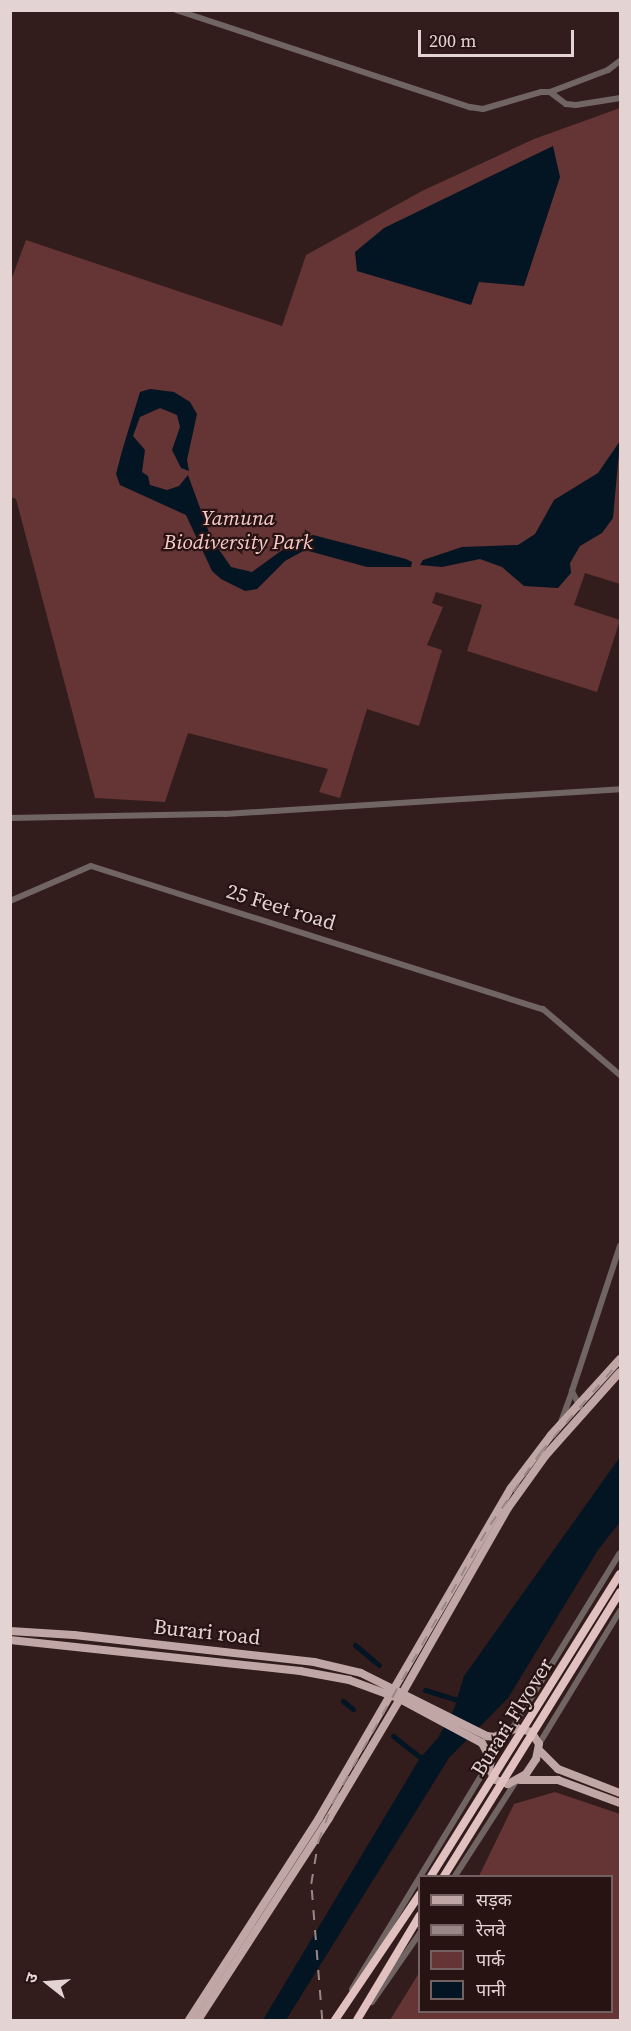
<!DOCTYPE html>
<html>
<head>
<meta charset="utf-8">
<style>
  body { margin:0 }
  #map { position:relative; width:631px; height:2031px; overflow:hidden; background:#321c1c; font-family:"Source Serif 4","Noto Sans Devanagari",serif }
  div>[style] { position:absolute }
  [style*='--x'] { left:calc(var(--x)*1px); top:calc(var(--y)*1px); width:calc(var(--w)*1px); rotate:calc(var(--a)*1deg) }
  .green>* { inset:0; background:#653434 }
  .water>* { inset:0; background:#031423 }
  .canal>* { height:5px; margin:-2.5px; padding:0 2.5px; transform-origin:2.5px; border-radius:2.5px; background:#031423 }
  .minor>* { height:6px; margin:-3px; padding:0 3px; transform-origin:3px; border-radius:3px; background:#716564 }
  .major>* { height:8px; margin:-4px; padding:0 4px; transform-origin:4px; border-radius:4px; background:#c0a7a6 }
  .highway>* { height:8px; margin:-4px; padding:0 4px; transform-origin:4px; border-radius:4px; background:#e0c1c0 }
  .rail>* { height:1.5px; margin-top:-0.75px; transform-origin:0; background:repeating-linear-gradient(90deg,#998787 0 10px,transparent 0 20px) }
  span { translate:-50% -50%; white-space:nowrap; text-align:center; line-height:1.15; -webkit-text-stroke:4.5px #281313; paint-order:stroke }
  .park-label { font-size:21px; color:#f7cbc9; font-style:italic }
  .street-label { font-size:21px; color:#e3d4d3 }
  .frame { position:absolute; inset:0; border:12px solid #e3d4d3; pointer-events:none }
  .legend { position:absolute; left:418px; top:1875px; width:195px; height:138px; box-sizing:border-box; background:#281313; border:2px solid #736060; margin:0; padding:8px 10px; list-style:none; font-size:18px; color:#e3d4d3 }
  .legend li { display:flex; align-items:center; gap:12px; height:30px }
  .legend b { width:30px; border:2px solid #736060 }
  .north { position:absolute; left:18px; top:1953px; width:60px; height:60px; -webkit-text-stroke:4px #281313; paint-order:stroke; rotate:287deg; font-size:16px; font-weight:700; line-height:24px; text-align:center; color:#e3d4d3 }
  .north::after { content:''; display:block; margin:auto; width:21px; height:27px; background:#e3d4d3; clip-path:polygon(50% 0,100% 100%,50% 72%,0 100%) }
  .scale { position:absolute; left:418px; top:30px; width:156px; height:27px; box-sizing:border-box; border:3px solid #e3d4d3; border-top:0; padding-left:8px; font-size:18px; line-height:21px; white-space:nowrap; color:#e3d4d3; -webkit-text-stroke:4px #281313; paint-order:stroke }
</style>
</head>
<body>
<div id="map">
  <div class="green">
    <i style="clip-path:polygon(620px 108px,620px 584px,585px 573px,574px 605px,620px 620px,597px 692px,467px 651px,482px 605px,436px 592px,432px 603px,443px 607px,427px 645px,442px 650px,419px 726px,367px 709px,340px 798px,319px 792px,328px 769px,188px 733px,165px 802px,95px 798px,16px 499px,11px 497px,10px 283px,26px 240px,282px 326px,306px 255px,422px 191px,534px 139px)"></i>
    <i style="clip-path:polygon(555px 1792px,620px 1814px,620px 2020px,390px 2020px,419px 1973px,420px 2012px,612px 2012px,612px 1876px,479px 1876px,514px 1804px)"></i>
  </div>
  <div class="water">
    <i style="clip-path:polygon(553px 146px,560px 177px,524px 286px,479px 282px,471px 305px,357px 271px,355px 252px,384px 228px)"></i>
    <i style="clip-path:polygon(150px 389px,174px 392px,190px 402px,197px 414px,187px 460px,189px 471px,181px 468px,172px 450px,180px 427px,177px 415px,160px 408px,140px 417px,133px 436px,145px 450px,142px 472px,148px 476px,150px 485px,167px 490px,179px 486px,188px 475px,211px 538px,231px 567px,252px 572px,292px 543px,313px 535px,406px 559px,412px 562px,411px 567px,367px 567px,305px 550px,285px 561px,257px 589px,245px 591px,221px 579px,212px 571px,186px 515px,120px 485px,116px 474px,122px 451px,140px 392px)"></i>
    <i style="clip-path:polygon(620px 441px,613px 518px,602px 533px,580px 546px,570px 563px,571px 573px,558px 588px,524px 586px,502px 567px,480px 559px,442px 567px,420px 565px,423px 560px,462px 547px,518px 545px,535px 534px,554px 500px,598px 473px)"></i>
    <i style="clip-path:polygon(620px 1457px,620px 1522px,598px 1550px,508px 1698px,449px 1758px,286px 2020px,263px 2020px,420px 1758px,438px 1738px,454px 1709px,464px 1676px)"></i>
  </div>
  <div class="canal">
    <i style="--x:355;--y:1645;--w:31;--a:40"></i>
    <i style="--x:425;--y:1690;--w:38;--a:17"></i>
    <i style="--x:343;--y:1701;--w:13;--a:39"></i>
    <i style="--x:393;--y:1736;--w:41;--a:38"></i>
  </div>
  <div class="minor">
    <i style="--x:176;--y:10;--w:310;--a:18.3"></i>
    <i style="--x:470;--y:107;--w:13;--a:9"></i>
    <i style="--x:483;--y:109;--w:60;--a:-16.3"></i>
    <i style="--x:541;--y:92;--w:9;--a:0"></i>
    <i style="--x:550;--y:92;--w:20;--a:37"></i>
    <i style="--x:566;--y:104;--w:10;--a:6"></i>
    <i style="--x:576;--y:105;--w:45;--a:-9"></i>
    <i style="--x:550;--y:92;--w:62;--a:-20.8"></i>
    <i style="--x:608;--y:70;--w:15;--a:-37"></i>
    <i style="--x:10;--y:818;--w:215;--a:-1.1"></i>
    <i style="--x:225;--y:814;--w:396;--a:-3.6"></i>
    <i style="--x:10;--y:901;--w:88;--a:-23.4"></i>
    <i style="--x:91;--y:866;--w:474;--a:17.6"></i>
    <i style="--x:543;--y:1009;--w:101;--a:40.6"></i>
    <i style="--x:580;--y:1407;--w:18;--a:-117"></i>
    <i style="--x:572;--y:1391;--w:153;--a:-71.7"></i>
    <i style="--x:561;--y:1422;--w:32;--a:-70"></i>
    <i style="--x:512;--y:1729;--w:206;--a:-58.5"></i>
    <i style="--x:539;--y:1744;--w:156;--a:-58.7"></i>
    <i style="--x:455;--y:1876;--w:111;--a:-57.2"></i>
    <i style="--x:352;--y:1989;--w:264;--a:-58.8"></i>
    <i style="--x:372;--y:2002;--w:84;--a:-55.2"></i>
  </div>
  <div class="major">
    <i style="--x:10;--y:1631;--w:64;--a:3.6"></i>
    <i style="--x:74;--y:1635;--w:242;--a:6.4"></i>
    <i style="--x:314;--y:1662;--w:48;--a:13.2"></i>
    <i style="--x:361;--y:1673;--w:141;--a:26.6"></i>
    <i style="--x:487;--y:1736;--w:7;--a:8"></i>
    <i style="--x:494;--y:1737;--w:25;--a:-21"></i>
    <i style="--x:517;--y:1728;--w:15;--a:16"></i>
    <i style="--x:531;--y:1732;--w:14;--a:56"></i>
    <i style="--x:539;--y:1744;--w:15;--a:101"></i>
    <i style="--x:536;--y:1759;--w:18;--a:124"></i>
    <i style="--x:526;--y:1774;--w:21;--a:151"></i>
    <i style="--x:508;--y:1784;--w:13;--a:-162"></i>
    <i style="--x:496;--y:1780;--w:13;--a:-122"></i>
    <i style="--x:489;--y:1769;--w:18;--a:-77"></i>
    <i style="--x:493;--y:1751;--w:22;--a:-56"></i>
    <i style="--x:10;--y:1640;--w:292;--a:6.1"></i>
    <i style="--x:300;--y:1671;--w:50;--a:10.4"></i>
    <i style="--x:349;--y:1680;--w:52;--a:20.2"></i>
    <i style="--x:398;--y:1698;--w:95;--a:28.2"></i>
    <i style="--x:482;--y:1743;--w:17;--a:62"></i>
    <i style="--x:395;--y:1687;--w:230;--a:-59.8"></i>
    <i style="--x:511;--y:1488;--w:66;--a:-53"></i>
    <i style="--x:551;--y:1435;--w:103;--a:-47.8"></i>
    <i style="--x:403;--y:1692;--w:212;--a:-60.3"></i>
    <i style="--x:508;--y:1508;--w:65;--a:-54.4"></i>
    <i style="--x:546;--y:1455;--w:111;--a:-48.3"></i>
    <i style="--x:539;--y:1750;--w:27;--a:45"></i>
    <i style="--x:558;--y:1769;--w:66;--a:21.2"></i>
    <i style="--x:520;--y:1780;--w:38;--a:0"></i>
    <i style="--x:558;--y:1780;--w:66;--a:20.4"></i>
    <i style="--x:189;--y:2020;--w:240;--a:-57.2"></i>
    <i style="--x:319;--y:1818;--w:143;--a:-59.9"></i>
    <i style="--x:198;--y:2020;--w:241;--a:-57"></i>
    <i style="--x:329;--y:1818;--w:139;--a:-59.2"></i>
  </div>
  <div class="highway">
    <i style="--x:431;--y:1876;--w:356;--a:-58"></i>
    <i style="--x:444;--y:1876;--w:334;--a:-58.2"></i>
    <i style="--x:335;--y:2020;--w:152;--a:-56"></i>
    <i style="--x:357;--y:2020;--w:122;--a:-59"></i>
  </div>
  <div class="rail">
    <i style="--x:322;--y:2020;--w:136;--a:-94.6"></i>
    <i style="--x:311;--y:1884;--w:43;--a:-80.5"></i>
    <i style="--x:318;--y:1842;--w:43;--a:-69.4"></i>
    <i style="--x:333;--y:1802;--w:318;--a:-60.5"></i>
    <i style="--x:490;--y:1525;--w:88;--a:-55.2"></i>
    <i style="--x:540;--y:1453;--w:122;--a:-49"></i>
  </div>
  <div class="park-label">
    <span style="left:238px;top:530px">Yamuna<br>Biodiversity Park</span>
  </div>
  <div class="street-label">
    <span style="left:281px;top:907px;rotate:17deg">25 Feet road</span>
    <span style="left:207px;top:1632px;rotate:6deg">Burari road</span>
    <span style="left:512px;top:1717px;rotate:-58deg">Burari Flyover</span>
  </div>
  <div class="frame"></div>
  <ul class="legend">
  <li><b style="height:8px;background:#c0a7a6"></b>सड़क</li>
  <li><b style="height:8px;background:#998787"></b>रेलवे</li>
  <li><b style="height:16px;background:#653434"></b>पार्क</li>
  <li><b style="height:16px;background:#031423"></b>पानी</li>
  </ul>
  <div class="north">उ</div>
  <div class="scale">200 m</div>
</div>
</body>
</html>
